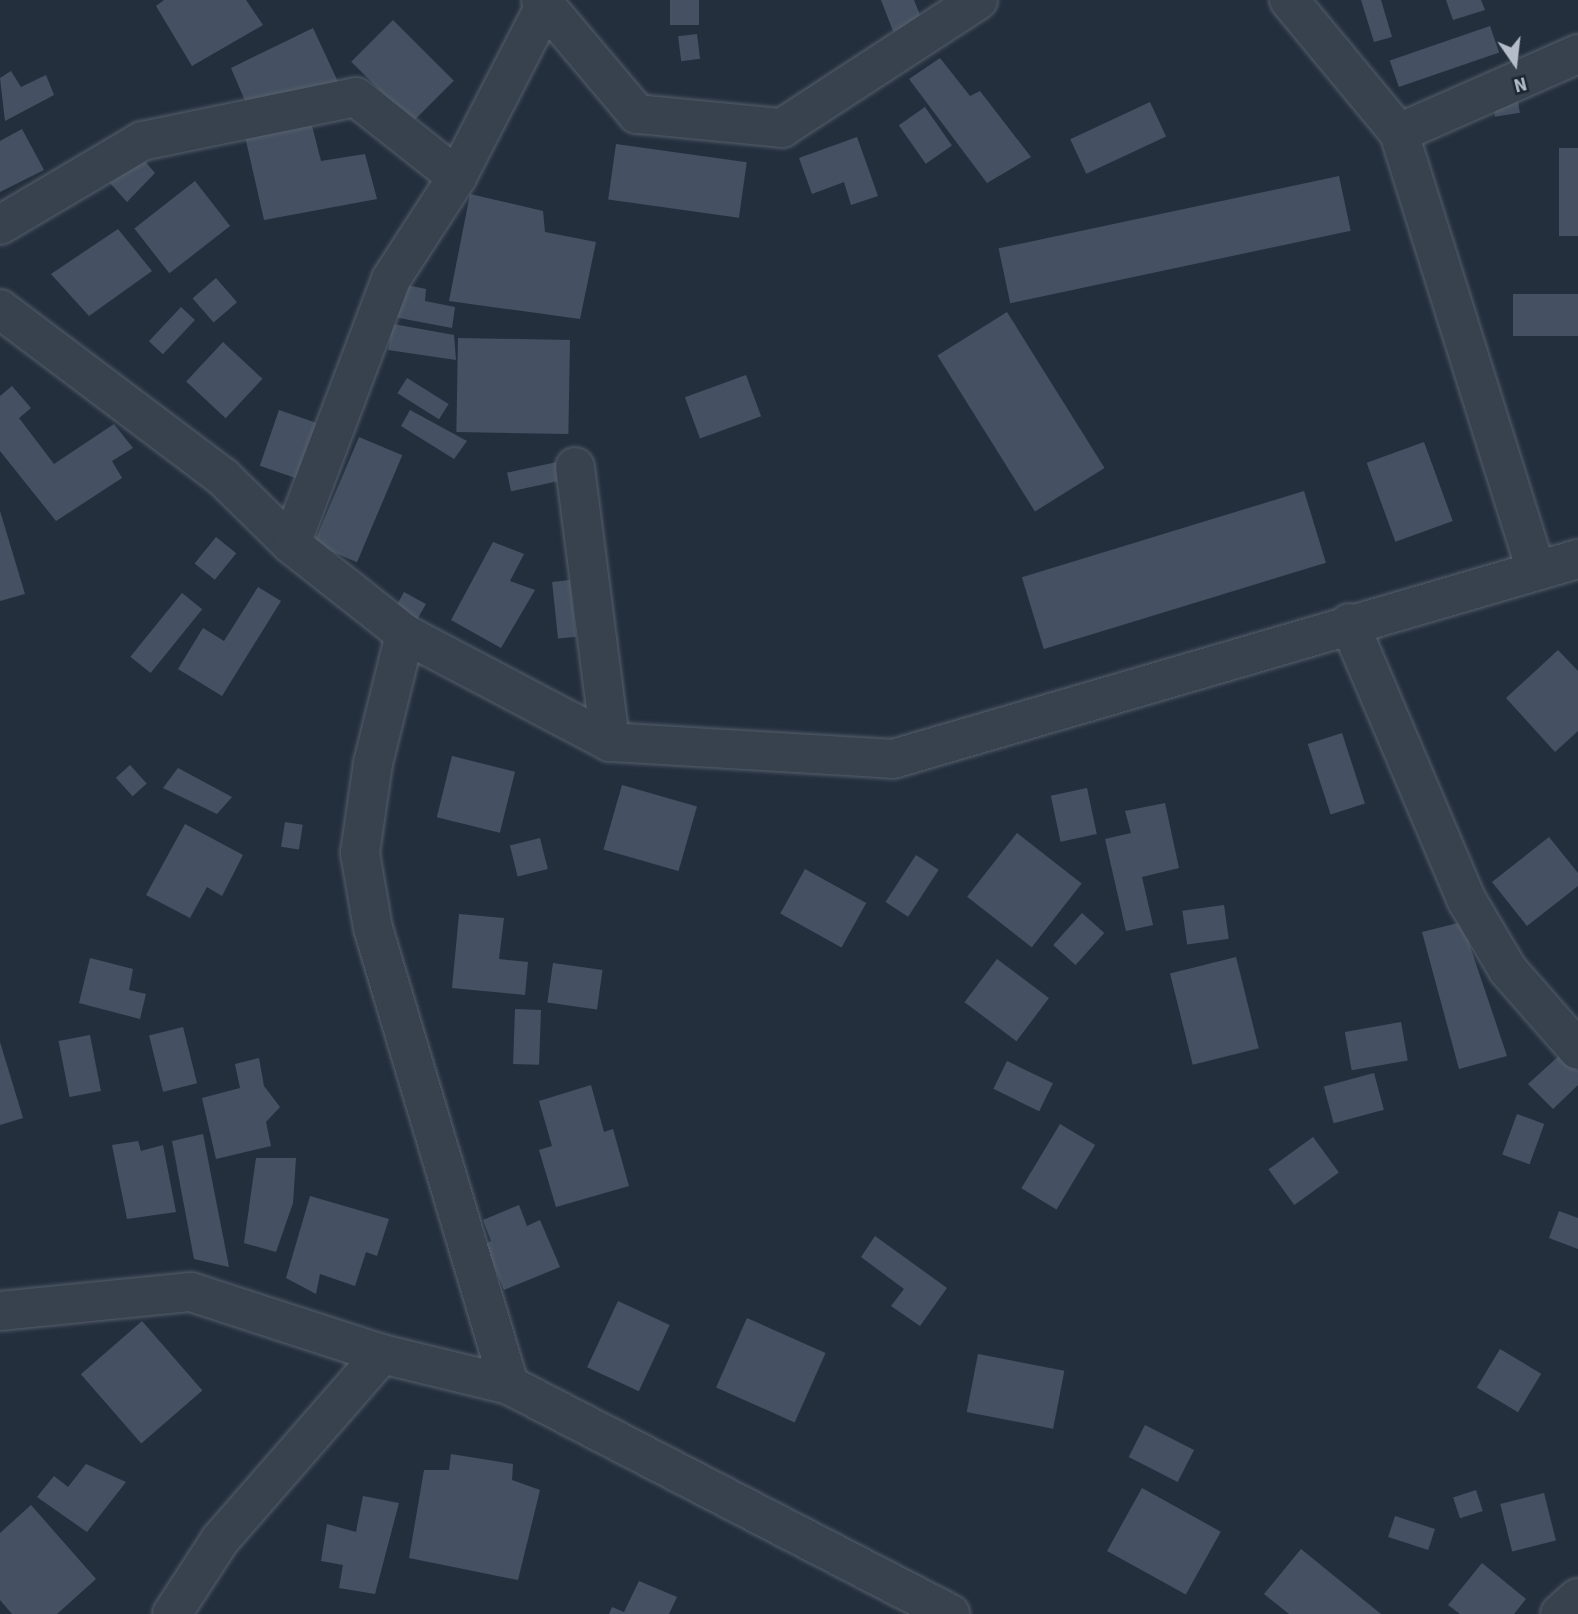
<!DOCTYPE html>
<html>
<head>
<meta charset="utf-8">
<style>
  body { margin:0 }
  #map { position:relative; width:1578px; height:1614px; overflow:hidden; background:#242f3e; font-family:"Source Sans 3",sans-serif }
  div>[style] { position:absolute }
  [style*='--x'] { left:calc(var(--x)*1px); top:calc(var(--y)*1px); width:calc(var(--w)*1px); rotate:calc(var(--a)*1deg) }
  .building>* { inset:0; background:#455162; transform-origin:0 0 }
  .roads { filter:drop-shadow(0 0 2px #565f6c) drop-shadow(0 0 2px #565f6c) }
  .street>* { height:38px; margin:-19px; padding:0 19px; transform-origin:19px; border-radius:19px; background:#38414e }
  span { translate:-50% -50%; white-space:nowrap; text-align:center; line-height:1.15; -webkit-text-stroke:7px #1d2633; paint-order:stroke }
  .north { position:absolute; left:1480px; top:28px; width:70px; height:70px; -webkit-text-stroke:5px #1d2633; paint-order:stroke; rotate:166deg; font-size:19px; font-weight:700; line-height:28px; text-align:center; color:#b4bcc9 }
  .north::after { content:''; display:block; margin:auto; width:24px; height:32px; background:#b4bcc9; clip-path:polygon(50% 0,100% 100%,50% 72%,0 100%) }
</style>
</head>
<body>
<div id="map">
  <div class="building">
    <i style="clip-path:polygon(164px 0,246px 0,263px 25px,192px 66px,156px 6px)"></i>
    <i style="left:670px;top:0;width:29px;height:25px"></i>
    <i style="clip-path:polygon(881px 0,914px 0,924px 25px,893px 31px)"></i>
    <i style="clip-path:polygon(1361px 0,1381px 0,1392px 37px,1374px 42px)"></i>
    <i style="clip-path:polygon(1446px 0,1481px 0,1485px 10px,1453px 20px)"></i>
    <i style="left:393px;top:20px;width:86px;height:59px;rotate:45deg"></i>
    <i style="left:1490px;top:26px;width:28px;height:106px;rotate:71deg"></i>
    <i style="clip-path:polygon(313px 28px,339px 84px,251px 115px,231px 68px)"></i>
    <i style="left:697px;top:34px;width:25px;height:19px;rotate:83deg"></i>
    <i style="clip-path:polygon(940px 58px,970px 96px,980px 91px,1031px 157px,987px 183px,909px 79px)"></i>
    <i style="clip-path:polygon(11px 71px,21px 87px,46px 75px,54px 95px,5px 121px,0 78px)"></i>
    <i style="left:1517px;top:95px;width:18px;height:25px;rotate:81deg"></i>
    <i style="left:1150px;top:102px;width:38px;height:88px;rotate:65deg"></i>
    <i style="left:925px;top:107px;width:47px;height:32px;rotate:55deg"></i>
    <i style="clip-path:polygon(310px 118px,321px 161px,365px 154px,377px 199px,264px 220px,244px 132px)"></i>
    <i style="clip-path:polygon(22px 129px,44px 170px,0 192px,0 141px)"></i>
    <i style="clip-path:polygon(857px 137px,878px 196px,851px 205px,844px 182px,812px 194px,799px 158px)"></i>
    <i style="left:616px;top:144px;width:132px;height:56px;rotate:8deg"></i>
    <i style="left:1559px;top:148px;width:19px;height:88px"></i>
    <i style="clip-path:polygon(143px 159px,155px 173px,127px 202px,110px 183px)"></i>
    <i style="left:1339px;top:176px;width:56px;height:348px;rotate:78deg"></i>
    <i style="left:195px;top:181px;width:57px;height:77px;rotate:52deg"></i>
    <i style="clip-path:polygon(470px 194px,543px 211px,545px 232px,596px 242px,580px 319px,449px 301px)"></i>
    <i style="clip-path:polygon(118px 229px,152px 271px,89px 316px,51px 274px)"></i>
    <i style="left:216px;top:278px;width:32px;height:31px;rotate:49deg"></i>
    <i style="clip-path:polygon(402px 284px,426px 289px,425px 301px,455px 307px,452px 328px,394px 317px)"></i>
    <i style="left:1513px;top:294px;width:65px;height:42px"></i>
    <i style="left:181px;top:307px;width:19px;height:47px;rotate:43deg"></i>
    <i style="left:1007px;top:312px;width:184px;height:82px;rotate:58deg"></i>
    <i style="clip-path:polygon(393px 324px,454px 335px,456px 360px,388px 350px)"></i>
    <i style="left:458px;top:338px;width:112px;height:94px;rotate:1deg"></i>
    <i style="left:223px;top:342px;width:54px;height:54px;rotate:43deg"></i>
    <i style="left:746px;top:375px;width:44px;height:65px;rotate:70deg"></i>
    <i style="left:407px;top:378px;width:49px;height:18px;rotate:32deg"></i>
    <i style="clip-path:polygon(12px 386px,31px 408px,19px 418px,54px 464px,114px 424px,133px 448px,112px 461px,122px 478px,56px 521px,0 451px,0 396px)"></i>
    <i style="left:279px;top:410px;width:50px;height:59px;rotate:19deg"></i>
    <i style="clip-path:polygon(410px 410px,467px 441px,454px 459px,401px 426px)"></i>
    <i style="left:359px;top:437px;width:47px;height:116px;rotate:23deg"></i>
    <i style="left:1424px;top:442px;width:84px;height:61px;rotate:70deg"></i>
    <i style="left:557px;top:462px;width:19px;height:51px;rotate:78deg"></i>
    <i style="left:1304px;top:491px;width:75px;height:295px;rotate:73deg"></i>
    <i style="clip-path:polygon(0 511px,25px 594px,0 601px)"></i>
    <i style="left:216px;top:537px;width:26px;height:34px;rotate:39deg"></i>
    <i style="clip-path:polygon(493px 542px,524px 554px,510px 581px,535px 590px,501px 648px,451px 620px)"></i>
    <i style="left:570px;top:580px;width:57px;height:18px;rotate:84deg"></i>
    <i style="clip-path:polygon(258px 587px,281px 601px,222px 696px,178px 669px,203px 628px,224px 641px)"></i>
    <i style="left:404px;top:592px;width:25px;height:18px;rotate:29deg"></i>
    <i style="left:182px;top:593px;width:26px;height:82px;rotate:39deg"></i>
    <i style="clip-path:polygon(1558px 650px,1578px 671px,1578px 731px,1555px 752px,1506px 698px)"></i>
    <i style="left:1342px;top:733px;width:74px;height:36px;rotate:72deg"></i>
    <i style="left:452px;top:756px;width:65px;height:63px;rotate:14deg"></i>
    <i style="left:130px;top:765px;width:25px;height:19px;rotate:48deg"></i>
    <i style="clip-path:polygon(178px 768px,232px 797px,217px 814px,163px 788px)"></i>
    <i style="left:622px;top:785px;width:78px;height:67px;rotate:16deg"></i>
    <i style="left:1087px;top:788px;width:47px;height:37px;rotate:78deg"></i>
    <i style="clip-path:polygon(1165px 803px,1179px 868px,1142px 877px,1153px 925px,1126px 931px,1105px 839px,1131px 833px,1125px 811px)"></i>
    <i style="left:285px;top:822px;width:18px;height:25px;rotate:9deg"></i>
    <i style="clip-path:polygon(185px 824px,243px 855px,222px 896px,207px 887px,190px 918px,146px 895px)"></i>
    <i style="left:1017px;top:833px;width:82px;height:81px;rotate:38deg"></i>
    <i style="clip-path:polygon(1549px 837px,1578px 873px,1578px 886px,1527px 926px,1492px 882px)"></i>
    <i style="left:540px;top:838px;width:32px;height:31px;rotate:76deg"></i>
    <i style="left:916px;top:855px;width:27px;height:56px;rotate:33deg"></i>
    <i style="left:805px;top:869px;width:70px;height:51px;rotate:29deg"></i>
    <i style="left:1224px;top:905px;width:34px;height:42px;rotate:82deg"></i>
    <i style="left:1082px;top:913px;width:30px;height:43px;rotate:42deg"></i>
    <i style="clip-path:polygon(459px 914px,504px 918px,499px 959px,528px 962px,525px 995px,452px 988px)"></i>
    <i style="clip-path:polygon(1462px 922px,1507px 1056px,1459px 1069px,1422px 932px)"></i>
    <i style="left:1236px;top:957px;width:94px;height:68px;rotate:76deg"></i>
    <i style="clip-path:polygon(90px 958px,133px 969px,129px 990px,146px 994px,140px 1019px,79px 1003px)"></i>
    <i style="left:997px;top:959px;width:65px;height:54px;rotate:37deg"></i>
    <i style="left:553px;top:963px;width:50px;height:40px;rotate:8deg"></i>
    <i style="left:515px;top:1009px;width:26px;height:55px;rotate:2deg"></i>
    <i style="left:1401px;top:1022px;width:39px;height:57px;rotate:80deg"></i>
    <i style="left:183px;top:1027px;width:58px;height:35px;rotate:76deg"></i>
    <i style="left:90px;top:1035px;width:57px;height:32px;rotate:79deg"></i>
    <i style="clip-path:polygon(0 1042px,23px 1118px,0 1125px)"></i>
    <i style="clip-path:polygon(1561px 1054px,1578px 1071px,1578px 1085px,1553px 1109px,1528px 1084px)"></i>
    <i style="clip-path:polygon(259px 1058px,264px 1086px,280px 1107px,266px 1122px,271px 1146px,216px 1159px,202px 1098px,240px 1088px,235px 1064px)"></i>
    <i style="left:1007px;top:1061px;width:51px;height:31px;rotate:26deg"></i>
    <i style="left:1374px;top:1073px;width:38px;height:52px;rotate:75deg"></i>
    <i style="clip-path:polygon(591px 1085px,604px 1132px,613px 1129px,629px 1186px,556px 1207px,539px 1150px,552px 1146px,539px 1101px)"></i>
    <i style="left:1517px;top:1114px;width:29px;height:43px;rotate:20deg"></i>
    <i style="left:1060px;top:1124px;width:41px;height:75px;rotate:31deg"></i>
    <i style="clip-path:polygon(203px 1134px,229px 1267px,194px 1259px,172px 1141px)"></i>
    <i style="left:1313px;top:1137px;width:44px;height:55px;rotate:54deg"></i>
    <i style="clip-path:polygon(138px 1141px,141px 1151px,163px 1145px,176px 1212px,127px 1219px,112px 1145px)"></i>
    <i style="clip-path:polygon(256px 1158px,296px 1158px,293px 1203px,276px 1252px,244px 1243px)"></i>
    <i style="clip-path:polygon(310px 1196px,389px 1219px,377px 1256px,366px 1252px,355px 1286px,320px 1274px,316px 1294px,286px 1278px)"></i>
    <i style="clip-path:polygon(519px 1205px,527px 1226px,540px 1220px,560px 1267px,504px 1290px,485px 1244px,491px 1241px,483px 1220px)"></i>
    <i style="clip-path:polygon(1559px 1211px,1578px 1218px,1578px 1249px,1549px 1238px)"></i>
    <i style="clip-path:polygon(875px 1236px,947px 1288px,920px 1326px,891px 1306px,904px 1289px,861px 1257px)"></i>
    <i style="left:618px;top:1301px;width:57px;height:73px;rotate:25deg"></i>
    <i style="left:747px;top:1318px;width:86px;height:76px;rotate:24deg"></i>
    <i style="left:142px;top:1321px;width:92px;height:81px;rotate:49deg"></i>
    <i style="left:1500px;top:1349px;width:48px;height:45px;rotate:31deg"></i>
    <i style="left:978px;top:1354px;width:88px;height:59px;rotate:11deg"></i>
    <i style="left:1145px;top:1425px;width:55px;height:36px;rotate:27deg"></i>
    <i style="clip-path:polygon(451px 1454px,513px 1464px,512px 1480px,540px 1490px,518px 1580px,409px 1558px,424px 1470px,449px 1470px)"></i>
    <i style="clip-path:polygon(86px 1464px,126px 1482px,87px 1532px,37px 1497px,54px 1476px,68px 1487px)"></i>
    <i style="left:1142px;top:1488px;width:90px;height:72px;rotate:29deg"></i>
    <i style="left:1476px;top:1490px;width:22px;height:24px;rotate:72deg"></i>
    <i style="left:1544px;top:1493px;width:49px;height:45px;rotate:76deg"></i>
    <i style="clip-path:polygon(363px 1496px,399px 1503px,375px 1594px,339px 1588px,343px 1565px,321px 1561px,327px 1524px,356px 1532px)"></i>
    <i style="clip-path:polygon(31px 1505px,96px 1579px,57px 1614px,12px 1614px,0 1600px,0 1533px)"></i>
    <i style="left:1395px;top:1516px;width:42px;height:22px;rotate:18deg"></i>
    <i style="clip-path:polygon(1301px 1549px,1381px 1614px,1289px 1614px,1264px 1594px)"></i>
    <i style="clip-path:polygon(1482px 1563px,1526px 1599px,1514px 1614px,1460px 1614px,1448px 1605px)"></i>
    <i style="clip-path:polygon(639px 1581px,677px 1597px,669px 1614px,609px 1614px,612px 1607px,624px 1612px)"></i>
  </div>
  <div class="roads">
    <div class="street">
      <i style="--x:541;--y:0;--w:149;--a:49.9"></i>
      <i style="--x:637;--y:114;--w:146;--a:5.5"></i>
      <i style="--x:782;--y:128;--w:234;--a:-33.1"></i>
      <i style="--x:1289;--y:0;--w:173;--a:50.4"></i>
      <i style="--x:1399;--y:133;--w:458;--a:72.6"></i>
      <i style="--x:1399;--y:133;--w:196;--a:-23.8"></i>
      <i style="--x:0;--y:225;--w:165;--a:-30.6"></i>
      <i style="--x:142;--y:141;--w:218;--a:-11.6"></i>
      <i style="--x:356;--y:97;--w:129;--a:38.4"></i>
      <i style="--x:0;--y:309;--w:279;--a:37"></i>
      <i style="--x:223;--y:477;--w:95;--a:44.6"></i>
      <i style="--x:291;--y:544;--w:145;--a:38.3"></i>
      <i style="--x:405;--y:634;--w:232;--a:27.8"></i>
      <i style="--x:610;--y:742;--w:284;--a:3.4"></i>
      <i style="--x:893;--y:759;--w:714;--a:-16.28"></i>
      <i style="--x:575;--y:467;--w:277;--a:82.7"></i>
      <i style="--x:291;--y:544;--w:283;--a:-69.3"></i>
      <i style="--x:391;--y:279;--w:121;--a:-57.1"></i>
      <i style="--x:457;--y:177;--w:188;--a:-62.8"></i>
      <i style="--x:1349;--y:623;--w:300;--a:67"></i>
      <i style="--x:1466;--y:899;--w:82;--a:59.4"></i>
      <i style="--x:1508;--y:970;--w:106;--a:48.8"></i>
      <i style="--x:405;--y:634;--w:133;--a:103.9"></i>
      <i style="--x:373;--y:763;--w:91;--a:98.2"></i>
      <i style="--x:360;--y:853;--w:76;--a:80.2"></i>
      <i style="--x:373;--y:928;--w:477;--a:73.4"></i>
      <i style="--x:0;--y:1311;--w:192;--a:-5.7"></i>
      <i style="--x:191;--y:1292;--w:201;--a:18"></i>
      <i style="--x:382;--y:1354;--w:131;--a:13.7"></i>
      <i style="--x:509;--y:1385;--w:497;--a:27.4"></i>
      <i style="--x:172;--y:1614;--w:88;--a:-57"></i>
      <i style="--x:220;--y:1540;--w:247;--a:-48.9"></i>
      <i style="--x:1560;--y:1614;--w:24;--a:-42"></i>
    </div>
  </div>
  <div class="north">N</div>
</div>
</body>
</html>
